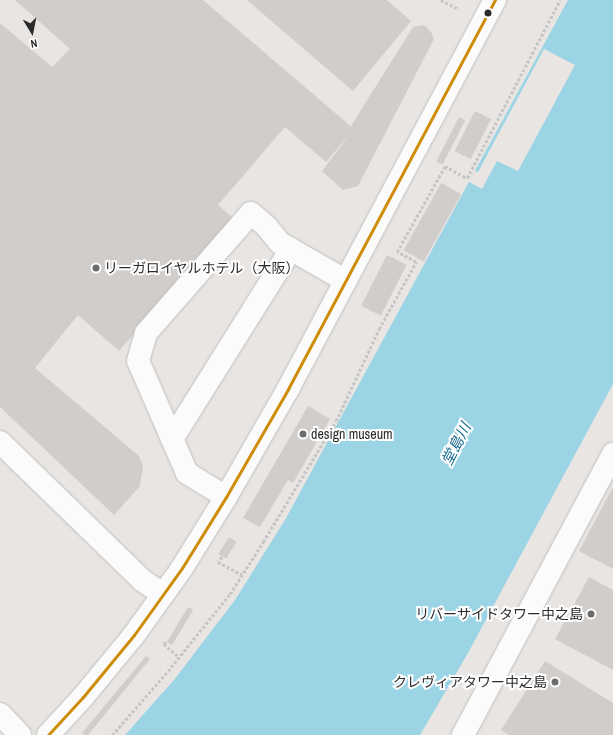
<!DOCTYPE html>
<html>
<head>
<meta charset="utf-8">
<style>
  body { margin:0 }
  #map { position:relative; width:613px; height:735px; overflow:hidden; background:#e8e5e2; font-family:"Archivo Narrow","Noto Sans JP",sans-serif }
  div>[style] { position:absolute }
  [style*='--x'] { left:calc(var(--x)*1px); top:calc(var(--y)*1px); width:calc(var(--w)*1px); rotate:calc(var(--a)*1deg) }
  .water>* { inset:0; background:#9ad4e5 }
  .pier>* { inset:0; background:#e8e5e2 }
  .building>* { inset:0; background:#d0cdcb; transform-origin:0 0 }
  .path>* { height:2.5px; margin-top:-1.25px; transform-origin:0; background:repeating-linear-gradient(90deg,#c6c6c6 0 3px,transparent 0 5px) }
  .roads { filter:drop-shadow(0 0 1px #c1c0c0) drop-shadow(0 0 1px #c1c0c0) }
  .minor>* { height:22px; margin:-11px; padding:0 11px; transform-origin:11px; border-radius:11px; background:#fcfbfb }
  .bus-1>* { height:3px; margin:-1.5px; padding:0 1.5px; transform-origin:1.5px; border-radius:1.5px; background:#ce8d09 }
  .dots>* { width:11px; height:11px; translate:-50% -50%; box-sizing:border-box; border:2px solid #fff; border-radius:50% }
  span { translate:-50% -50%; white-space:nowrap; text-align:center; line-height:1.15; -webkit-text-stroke:4px #fff; paint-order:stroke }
  .poi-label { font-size:14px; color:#2b2b2b }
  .left { translate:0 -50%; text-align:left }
  .right { translate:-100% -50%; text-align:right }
  .water-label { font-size:15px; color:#186d92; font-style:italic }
  .north { position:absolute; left:12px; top:12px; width:40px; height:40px; -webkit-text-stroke:3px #fff; paint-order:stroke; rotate:170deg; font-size:11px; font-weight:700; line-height:16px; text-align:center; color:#2b2b2b }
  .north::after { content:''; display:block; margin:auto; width:14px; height:18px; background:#2b2b2b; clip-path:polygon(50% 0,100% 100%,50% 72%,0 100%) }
</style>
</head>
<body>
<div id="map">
  <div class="water">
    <i style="clip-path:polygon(568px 0,613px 0,613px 384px,468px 653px,420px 735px,125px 735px,174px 680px,235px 600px,285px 520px)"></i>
  </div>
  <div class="pier">
    <i style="clip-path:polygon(544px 49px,575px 65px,518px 171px,497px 161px,482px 189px,469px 182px,475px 171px,478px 172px)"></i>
  </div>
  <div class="building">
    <i style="clip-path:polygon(15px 0,203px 0,354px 129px,351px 126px,413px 27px,424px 25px,431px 32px,434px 39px,358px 186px,343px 190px,322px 171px,350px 134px,326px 162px,285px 127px,218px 205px,235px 220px,119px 351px,78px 315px,35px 368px,139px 456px,143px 466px,140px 486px,114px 515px,0 407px,0 23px,52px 67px,70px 49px)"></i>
    <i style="clip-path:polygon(247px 0,387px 0,411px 21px,353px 91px)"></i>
    <i style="left:475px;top:111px;width:18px;height:45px;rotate:27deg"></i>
    <i style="left:459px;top:117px;width:7px;height:50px;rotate:27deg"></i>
    <i style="left:441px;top:183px;width:23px;height:77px;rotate:29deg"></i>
    <i style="left:387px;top:255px;width:22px;height:57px;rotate:27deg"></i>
    <i style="clip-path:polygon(308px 406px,330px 419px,293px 483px,288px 480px,260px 527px,243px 518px)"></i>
    <i style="clip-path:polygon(613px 487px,613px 569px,579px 551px)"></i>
    <i style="left:229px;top:537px;width:9px;height:20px;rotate:32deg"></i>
    <i style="clip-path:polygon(589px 577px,613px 590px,613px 670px,555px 639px)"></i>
    <i style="left:188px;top:607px;width:6px;height:41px;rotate:31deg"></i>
    <i style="clip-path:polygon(146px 656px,150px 659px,88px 735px,85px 735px,82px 733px)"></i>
    <i style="clip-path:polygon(545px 661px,613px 703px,613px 735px,509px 735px,501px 730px)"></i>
  </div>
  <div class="path">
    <i style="--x:441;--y:0;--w:20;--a:27"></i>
    <i style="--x:222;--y:557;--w:6;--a:129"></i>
    <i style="--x:218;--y:562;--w:27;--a:28"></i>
    <i style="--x:166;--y:642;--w:3;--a:135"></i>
    <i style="--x:164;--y:644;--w:20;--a:41"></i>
    <i style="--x:112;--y:735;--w:85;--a:-48.8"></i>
    <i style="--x:168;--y:671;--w:99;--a:-51.2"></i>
    <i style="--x:230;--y:594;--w:62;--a:-57.6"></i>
    <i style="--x:263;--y:542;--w:141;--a:-58.9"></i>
    <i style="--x:336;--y:421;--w:102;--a:-64.9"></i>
    <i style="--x:379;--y:329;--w:77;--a:-61.1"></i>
    <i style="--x:416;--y:262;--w:21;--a:-152"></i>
    <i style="--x:397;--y:252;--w:98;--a:-60.8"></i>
    <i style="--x:445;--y:166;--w:25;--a:29"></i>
    <i style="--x:467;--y:178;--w:201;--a:-62.4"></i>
  </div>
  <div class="roads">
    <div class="minor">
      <i style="--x:172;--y:439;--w:224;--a:-57.9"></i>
      <i style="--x:0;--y:442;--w:199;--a:44.2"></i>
      <i style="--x:143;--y:581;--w:24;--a:33"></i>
      <i style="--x:226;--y:497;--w:46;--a:-148.4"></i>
      <i style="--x:187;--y:473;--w:122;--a:-113.6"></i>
      <i style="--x:138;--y:361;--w:29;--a:-74"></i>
      <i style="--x:146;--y:333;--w:159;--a:-48.8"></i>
      <i style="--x:251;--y:213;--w:21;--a:41"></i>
      <i style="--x:267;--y:227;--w:21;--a:51"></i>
      <i style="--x:280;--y:243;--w:76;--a:29.9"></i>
      <i style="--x:0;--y:714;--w:29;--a:46"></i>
      <i style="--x:48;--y:735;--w:52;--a:-47.4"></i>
      <i style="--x:83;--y:697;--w:80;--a:-50.6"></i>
      <i style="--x:134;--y:635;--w:82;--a:-54.4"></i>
      <i style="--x:182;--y:568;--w:84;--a:-58.2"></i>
      <i style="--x:226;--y:497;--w:125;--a:-60.1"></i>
      <i style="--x:288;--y:389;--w:441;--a:-62"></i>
      <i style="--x:463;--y:735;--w:319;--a:-61.9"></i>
    </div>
  </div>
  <div class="bus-1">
    <i style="--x:48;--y:735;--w:52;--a:-47.4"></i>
    <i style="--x:83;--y:697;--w:80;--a:-50.6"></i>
    <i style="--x:134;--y:635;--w:82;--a:-54.4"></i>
    <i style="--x:182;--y:568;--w:84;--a:-58.2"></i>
    <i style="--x:226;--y:497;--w:125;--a:-60.1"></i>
    <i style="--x:288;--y:389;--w:441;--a:-62"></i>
  </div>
  <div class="dots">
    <i style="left:488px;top:13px;background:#2b2b2b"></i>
    <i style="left:96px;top:268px;background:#6d6c6b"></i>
    <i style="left:303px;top:434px;background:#6d6c6b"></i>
    <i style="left:591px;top:614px;background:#6d6c6b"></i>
    <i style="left:555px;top:682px;background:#6d6c6b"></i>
  </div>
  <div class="poi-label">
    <span class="left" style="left:104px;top:268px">リーガロイヤルホテル（大阪）</span>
    <span class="left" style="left:311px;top:434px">design museum</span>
    <span class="right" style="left:583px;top:614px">リバーサイドタワー中之島</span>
    <span class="right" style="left:547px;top:682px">クレヴィアタワー中之島</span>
  </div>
  <div class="water-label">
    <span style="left:456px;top:444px;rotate:-63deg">堂島川</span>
  </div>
  <div class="north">N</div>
</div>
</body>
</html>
